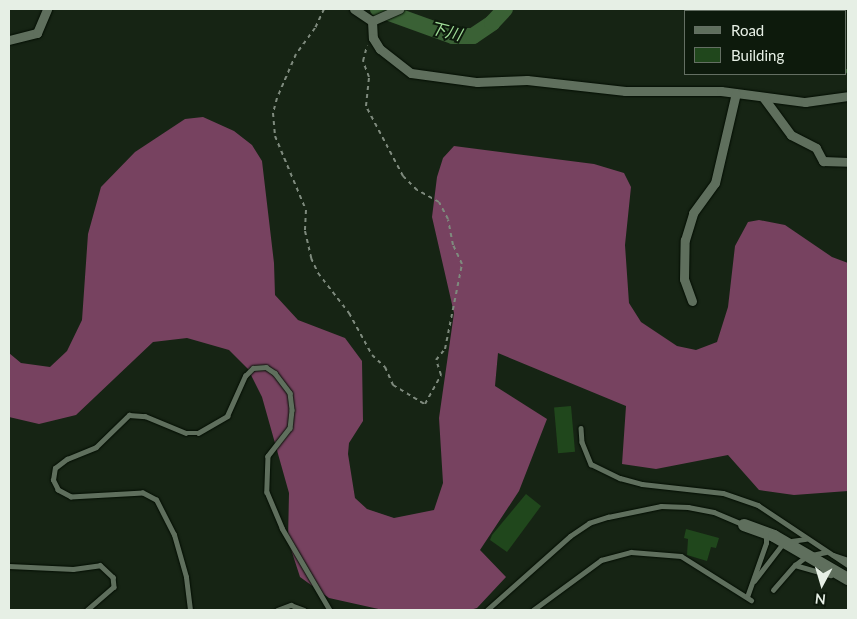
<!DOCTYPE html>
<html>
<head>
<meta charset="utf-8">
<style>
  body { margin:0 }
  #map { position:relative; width:857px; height:619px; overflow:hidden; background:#162414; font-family:Lato,"Noto Sans JP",sans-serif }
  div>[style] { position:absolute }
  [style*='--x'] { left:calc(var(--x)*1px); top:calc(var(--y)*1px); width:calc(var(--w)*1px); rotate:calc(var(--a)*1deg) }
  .forest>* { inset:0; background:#774260 }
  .stream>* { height:2.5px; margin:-1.25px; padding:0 1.25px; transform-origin:1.25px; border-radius:1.25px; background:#3a6135 }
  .river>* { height:16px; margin:-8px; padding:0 8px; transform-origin:8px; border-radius:8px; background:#3a6135 }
  .building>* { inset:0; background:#20471c; transform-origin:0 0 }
  .path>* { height:2px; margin-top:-1px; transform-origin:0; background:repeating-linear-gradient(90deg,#7e8a7d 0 4px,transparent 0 8px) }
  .roads { filter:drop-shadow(0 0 1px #030d02) drop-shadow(0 0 1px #030d02) }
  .lane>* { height:4.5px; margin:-2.25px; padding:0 2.25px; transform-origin:2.25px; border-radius:2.25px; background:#5f6f5d }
  .street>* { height:9px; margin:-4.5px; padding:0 4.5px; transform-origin:4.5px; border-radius:4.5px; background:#5f6f5d }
  .secondary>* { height:12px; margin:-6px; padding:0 6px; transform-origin:6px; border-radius:6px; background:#5f6f5d }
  span { translate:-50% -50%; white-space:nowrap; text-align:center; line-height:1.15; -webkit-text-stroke:4px #0d1a0c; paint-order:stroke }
  .water-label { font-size:16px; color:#a0dd98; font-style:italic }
  .frame { position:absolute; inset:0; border:10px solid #e6efe5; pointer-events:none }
  .legend { position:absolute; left:684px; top:10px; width:162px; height:65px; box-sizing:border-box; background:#0d1a0c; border:1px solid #646f63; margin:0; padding:6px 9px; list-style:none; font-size:15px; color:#e6efe5 }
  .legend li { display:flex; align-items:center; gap:10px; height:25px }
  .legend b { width:25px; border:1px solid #646f63 }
  .north { position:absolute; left:797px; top:559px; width:50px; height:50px; -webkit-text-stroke:4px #0d1a0c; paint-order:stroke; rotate:186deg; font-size:14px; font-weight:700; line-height:20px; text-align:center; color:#e6efe5 }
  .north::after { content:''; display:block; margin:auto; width:18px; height:22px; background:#e6efe5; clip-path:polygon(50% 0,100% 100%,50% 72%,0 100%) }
</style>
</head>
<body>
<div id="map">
  <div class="forest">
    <i style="clip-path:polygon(203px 117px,234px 131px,252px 145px,262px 161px,274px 263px,275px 295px,298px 320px,345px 338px,362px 361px,363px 421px,349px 443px,348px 454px,355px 498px,367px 509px,394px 518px,434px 510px,443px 483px,439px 418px,454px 313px,432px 217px,437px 177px,443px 158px,454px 146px,594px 164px,624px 173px,631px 187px,625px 245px,629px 303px,641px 322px,677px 346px,696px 350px,717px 342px,728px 307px,735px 246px,748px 222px,759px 220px,785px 225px,832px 257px,848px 263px,848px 491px,794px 495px,759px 490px,728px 455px,656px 469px,622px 464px,626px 406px,498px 353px,495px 386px,547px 419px,519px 491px,480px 550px,506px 577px,477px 608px,470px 610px,383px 610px,329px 598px,300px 577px,288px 540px,289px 493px,262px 397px,248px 369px,229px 350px,187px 338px,153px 342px,76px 415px,39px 424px,9px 417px,9px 353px,21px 363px,50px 367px,67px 351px,82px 320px,88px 234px,101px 187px,135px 152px,185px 119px)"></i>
  </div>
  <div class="stream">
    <i style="--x:744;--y:9;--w:4;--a:27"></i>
    <i style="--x:846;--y:70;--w:3;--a:45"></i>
  </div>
  <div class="river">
    <i style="--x:378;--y:9;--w:80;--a:19.8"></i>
    <i style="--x:453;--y:36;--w:20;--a:0"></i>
    <i style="--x:473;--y:36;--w:23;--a:-34"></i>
    <i style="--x:492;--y:23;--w:19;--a:-47"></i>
  </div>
  <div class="building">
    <i style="left:571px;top:406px;width:46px;height:17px;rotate:85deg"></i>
    <i style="clip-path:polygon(526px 494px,541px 506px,507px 552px,490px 540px,492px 535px)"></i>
    <i style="clip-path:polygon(686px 529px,719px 538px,716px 548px,711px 547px,707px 561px,687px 555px,688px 539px,684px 538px)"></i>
  </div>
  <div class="path">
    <i style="--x:324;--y:9;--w:21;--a:115"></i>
    <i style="--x:315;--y:28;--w:32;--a:126"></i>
    <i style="--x:296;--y:54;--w:48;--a:113.4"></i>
    <i style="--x:277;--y:98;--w:16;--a:105"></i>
    <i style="--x:273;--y:113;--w:23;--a:85"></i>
    <i style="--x:275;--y:136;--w:80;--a:67.3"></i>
    <i style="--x:306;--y:210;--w:21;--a:93"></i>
    <i style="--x:305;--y:231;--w:28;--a:77"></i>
    <i style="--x:311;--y:258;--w:17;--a:65"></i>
    <i style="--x:318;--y:273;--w:51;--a:52.2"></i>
    <i style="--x:349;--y:313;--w:48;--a:61.3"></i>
    <i style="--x:372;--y:355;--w:18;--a:43"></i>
    <i style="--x:385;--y:367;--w:20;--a:66"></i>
    <i style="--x:393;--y:385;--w:37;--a:31"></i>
    <i style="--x:425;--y:404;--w:33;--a:-61"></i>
    <i style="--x:441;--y:375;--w:16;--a:-108"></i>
    <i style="--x:436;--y:360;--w:14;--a:-51"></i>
    <i style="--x:445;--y:349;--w:87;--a:-78.7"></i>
    <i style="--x:462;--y:264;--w:21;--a:-115"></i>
    <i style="--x:453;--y:245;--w:26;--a:-101"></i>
    <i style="--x:448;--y:219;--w:19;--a:-118"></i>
    <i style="--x:439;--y:202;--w:25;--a:-151"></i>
    <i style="--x:417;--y:190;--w:20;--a:-135"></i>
    <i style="--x:403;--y:176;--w:79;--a:-117.9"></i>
    <i style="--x:366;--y:106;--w:29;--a:-84"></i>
    <i style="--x:369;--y:77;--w:17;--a:-111"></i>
    <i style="--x:363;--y:61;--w:16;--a:-75"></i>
  </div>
  <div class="roads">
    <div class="lane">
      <i style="--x:581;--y:428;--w:14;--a:86"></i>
      <i style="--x:582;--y:442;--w:24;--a:68"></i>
      <i style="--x:591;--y:464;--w:32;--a:26"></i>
      <i style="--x:620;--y:478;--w:23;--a:15"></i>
      <i style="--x:642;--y:484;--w:81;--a:6.3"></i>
      <i style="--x:723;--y:493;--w:37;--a:19"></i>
      <i style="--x:758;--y:505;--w:108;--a:33.7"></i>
      <i style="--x:833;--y:555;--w:16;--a:18"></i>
      <i style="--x:795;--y:565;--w:15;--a:-37"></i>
      <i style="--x:807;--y:556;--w:19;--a:-12"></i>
      <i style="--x:9;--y:566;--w:64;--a:2.7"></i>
      <i style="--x:73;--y:569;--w:27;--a:-8"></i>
      <i style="--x:100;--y:565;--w:18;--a:43"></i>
      <i style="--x:113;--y:577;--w:10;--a:84"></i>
      <i style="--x:114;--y:587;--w:35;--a:139"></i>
      <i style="--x:754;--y:581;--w:49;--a:-52.4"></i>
      <i style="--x:784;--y:542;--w:22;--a:-8"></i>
      <i style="--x:773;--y:590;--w:33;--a:-49"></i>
      <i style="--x:795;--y:565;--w:37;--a:16"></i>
      <i style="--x:747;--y:597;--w:57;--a:-70.6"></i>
      <i style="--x:766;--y:543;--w:8;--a:-90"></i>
      <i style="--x:190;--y:610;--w:33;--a:-97"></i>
      <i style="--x:186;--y:577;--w:44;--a:-105.9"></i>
      <i style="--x:174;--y:535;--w:39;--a:-117"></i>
      <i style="--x:156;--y:500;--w:15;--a:-152"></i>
      <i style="--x:143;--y:493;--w:72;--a:176.8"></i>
      <i style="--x:71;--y:497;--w:15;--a:-152"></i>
      <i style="--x:58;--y:490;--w:11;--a:-117"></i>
      <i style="--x:53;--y:480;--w:12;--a:-81"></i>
      <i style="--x:55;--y:468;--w:15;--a:-37"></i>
      <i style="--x:67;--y:459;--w:31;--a:-22"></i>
      <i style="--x:96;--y:447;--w:46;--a:-44.1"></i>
      <i style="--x:129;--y:415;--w:16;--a:4"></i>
      <i style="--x:145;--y:416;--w:44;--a:22.5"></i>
      <i style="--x:186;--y:433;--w:12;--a:0"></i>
      <i style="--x:198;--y:433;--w:34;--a:-30"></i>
      <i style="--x:227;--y:416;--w:44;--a:-65.8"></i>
      <i style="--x:245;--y:376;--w:11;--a:-45"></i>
      <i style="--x:253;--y:368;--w:13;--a:-4"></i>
      <i style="--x:266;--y:367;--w:11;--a:34"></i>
      <i style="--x:275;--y:373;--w:25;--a:53"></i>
      <i style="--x:290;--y:393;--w:17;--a:83"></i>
      <i style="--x:292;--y:410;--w:18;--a:96"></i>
      <i style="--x:290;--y:428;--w:36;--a:128"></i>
      <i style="--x:268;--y:456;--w:36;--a:92"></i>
      <i style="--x:267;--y:492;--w:39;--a:67"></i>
      <i style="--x:282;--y:528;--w:95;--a:59.7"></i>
      <i style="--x:277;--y:610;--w:15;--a:-20"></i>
      <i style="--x:291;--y:605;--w:14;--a:21"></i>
      <i style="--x:487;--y:610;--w:111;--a:-41.7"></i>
      <i style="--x:570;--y:536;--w:23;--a:-34"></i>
      <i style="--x:589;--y:523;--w:20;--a:-18"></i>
      <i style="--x:608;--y:517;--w:54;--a:-11.7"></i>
      <i style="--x:661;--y:506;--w:27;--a:2"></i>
      <i style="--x:688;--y:507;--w:26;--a:11"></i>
      <i style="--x:714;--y:512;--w:30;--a:23"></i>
      <i style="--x:533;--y:610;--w:84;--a:-36.3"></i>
      <i style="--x:601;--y:560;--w:31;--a:-15"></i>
      <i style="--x:631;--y:552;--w:50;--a:4.6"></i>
      <i style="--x:681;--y:556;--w:83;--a:32.2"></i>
    </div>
    <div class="street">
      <i style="--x:354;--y:9;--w:22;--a:34"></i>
      <i style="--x:372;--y:21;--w:17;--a:87"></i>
      <i style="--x:373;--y:38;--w:13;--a:58"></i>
      <i style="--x:380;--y:49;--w:39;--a:38"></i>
      <i style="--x:411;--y:73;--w:67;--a:7.8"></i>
      <i style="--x:477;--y:82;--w:50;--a:-2.3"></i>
      <i style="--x:527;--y:80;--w:99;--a:6.4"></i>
      <i style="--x:625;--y:91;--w:96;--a:0"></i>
      <i style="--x:721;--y:91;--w:85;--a:7.5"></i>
      <i style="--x:805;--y:102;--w:43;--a:-7.9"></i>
      <i style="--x:372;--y:21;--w:30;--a:-24"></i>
      <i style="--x:9;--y:40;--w:29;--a:-14"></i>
      <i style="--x:37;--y:33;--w:26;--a:-67"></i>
      <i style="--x:763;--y:97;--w:47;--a:53.6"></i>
      <i style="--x:791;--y:135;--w:28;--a:27"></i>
      <i style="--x:816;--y:148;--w:15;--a:62"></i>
      <i style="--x:823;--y:161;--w:25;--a:2"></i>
      <i style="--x:692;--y:301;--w:23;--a:-110"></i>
      <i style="--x:684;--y:279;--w:39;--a:-89"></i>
      <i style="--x:685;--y:240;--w:28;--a:-73"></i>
      <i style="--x:693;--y:213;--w:37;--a:-54"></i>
      <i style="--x:715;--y:183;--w:92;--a:-76.9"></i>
    </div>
    <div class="secondary">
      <i style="--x:744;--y:525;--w:32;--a:20"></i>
      <i style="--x:774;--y:536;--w:86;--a:30.2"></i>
    </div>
  </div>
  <div class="water-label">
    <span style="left:446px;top:31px;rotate:14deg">下川</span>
  </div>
  <div class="frame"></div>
  <ul class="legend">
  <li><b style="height:6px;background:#5f6f5d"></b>Road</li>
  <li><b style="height:14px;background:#20471c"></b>Building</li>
  </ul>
  <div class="north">N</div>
</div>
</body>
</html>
